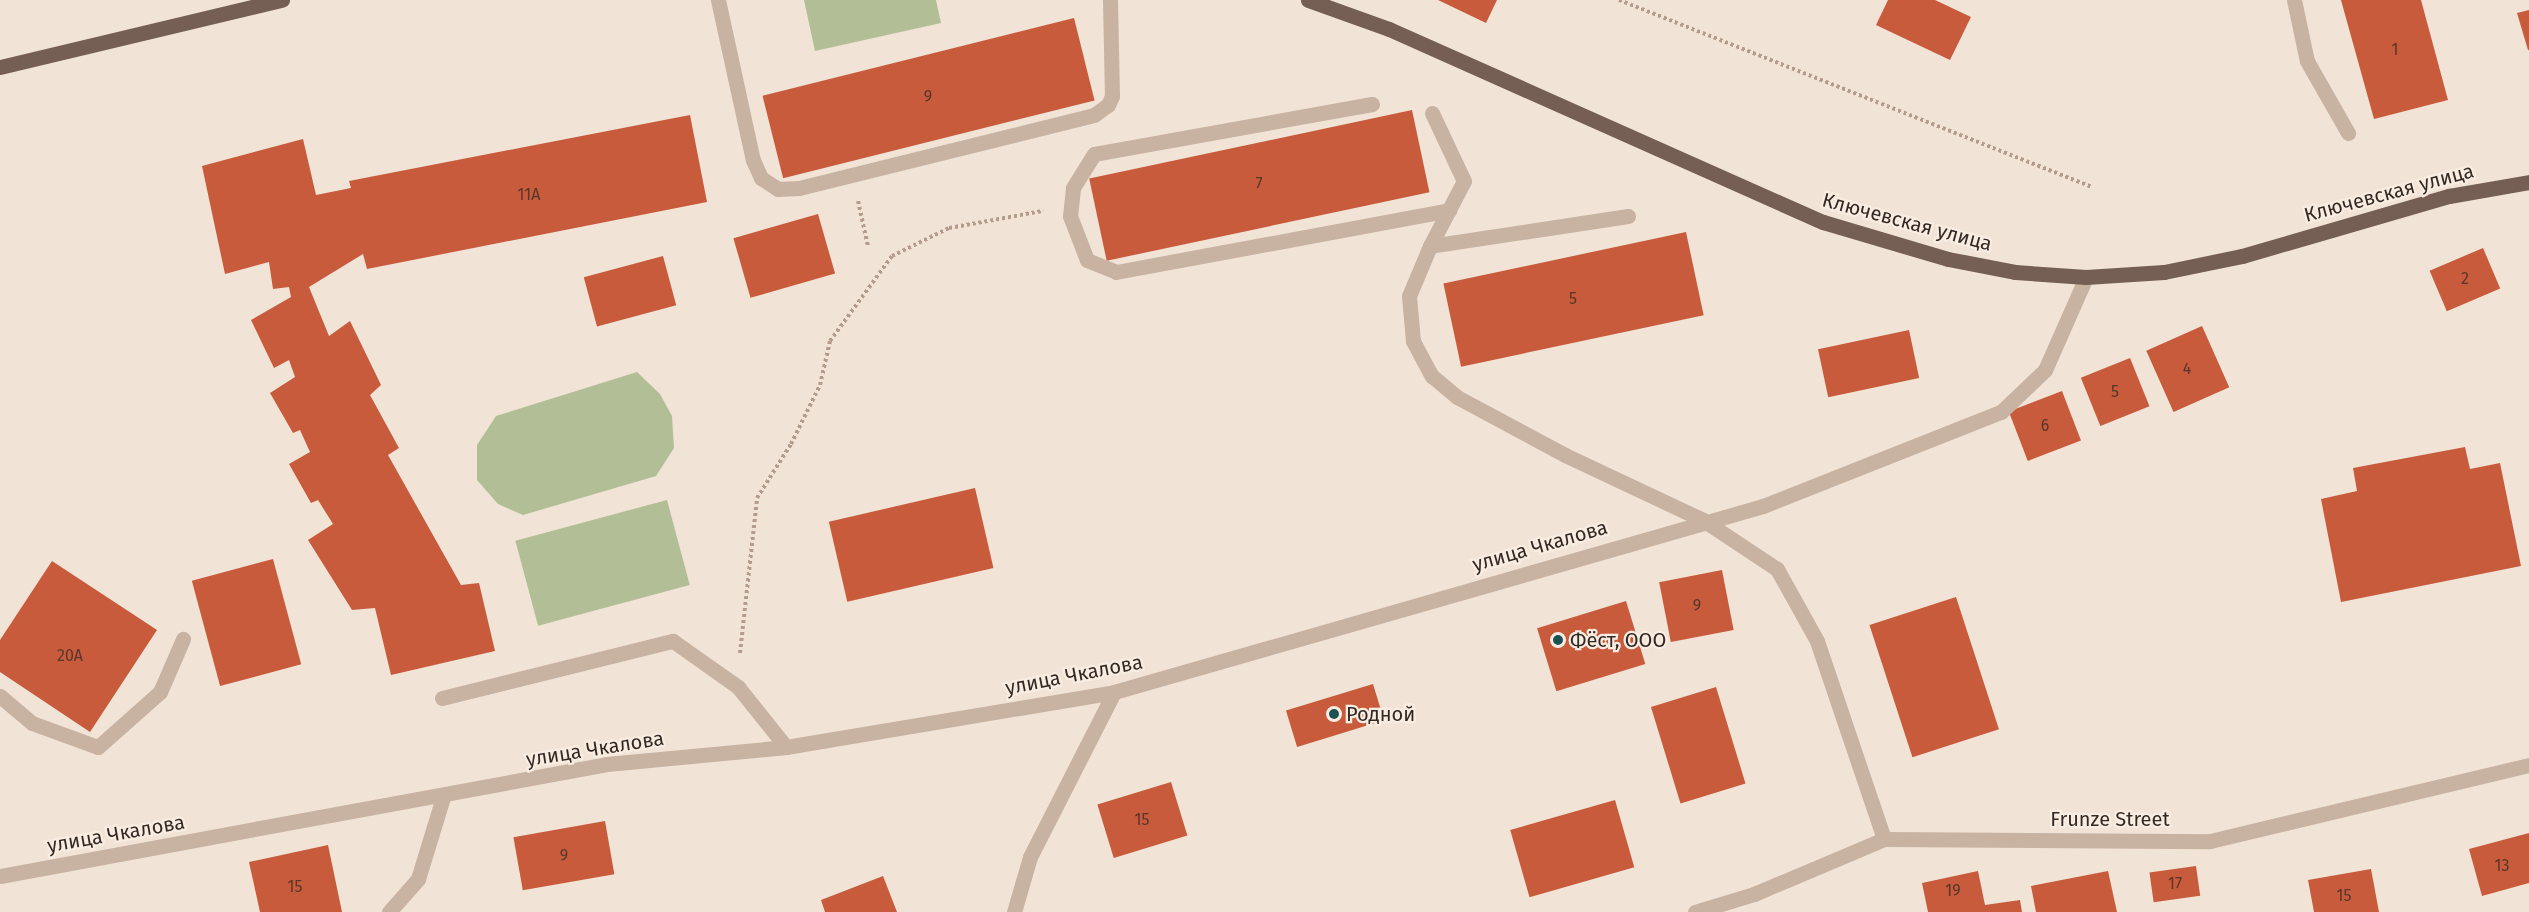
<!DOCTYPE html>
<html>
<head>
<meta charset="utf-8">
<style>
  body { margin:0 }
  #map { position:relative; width:2529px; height:912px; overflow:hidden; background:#f1e3d6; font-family:"Fira Sans",sans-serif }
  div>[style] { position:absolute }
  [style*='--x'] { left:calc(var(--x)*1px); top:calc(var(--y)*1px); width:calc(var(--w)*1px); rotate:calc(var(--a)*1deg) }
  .green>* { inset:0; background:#b2bf96; transform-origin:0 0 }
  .building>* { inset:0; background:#c85b3c; transform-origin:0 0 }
  .path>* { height:4px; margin-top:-2px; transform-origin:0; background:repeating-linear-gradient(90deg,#b49c8c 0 3px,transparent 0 6px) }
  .minor>* { height:15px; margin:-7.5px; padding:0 7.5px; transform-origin:7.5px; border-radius:7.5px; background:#c8b2a2 }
  .major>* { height:15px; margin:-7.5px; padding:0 7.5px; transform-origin:7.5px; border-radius:7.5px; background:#755f55 }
  .dots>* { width:16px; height:16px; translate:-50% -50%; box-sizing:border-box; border:3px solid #f9ede2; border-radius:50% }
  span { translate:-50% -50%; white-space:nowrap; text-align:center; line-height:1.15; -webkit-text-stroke:4.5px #f9ede2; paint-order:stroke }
  .number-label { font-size:16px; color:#58362a }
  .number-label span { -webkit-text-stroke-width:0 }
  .street-label { font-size:20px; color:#332924 }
  .poi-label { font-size:20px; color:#332924 }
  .left { translate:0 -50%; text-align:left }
</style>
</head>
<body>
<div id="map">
  <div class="green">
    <i style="clip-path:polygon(804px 0,936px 0,941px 23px,815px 51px)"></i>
    <i style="clip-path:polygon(637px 372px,660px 394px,672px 416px,674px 448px,656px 476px,523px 515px,498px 504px,477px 480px,477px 445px,496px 416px)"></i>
    <i style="left:667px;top:500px;width:88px;height:157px;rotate:75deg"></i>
  </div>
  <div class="building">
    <i style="clip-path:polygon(1438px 0,1497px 0,1486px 23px)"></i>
    <i style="clip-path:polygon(1888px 0,1935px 0,1971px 17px,1950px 60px,1876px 25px)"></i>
    <i style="clip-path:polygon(2341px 0,2421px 0,2448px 100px,2374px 119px)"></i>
    <i style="clip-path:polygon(2529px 10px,2529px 50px,2528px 50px,2517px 13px)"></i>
    <i style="left:1074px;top:18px;width:85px;height:321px;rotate:76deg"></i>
    <i style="left:1412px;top:110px;width:84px;height:330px;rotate:78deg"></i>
    <i style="clip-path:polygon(690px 115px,707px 202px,367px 269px,363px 254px,309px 287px,329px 336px,350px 321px,381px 385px,370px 395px,399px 448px,388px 455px,461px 585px,479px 583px,495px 651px,391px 675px,375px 608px,352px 610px,308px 540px,333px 524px,318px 500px,311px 503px,289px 464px,310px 452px,300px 430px,293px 433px,270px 393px,295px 377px,289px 360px,274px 368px,251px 320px,291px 297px,289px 287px,273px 289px,269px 262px,225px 274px,202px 166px,303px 139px,316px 195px,351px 188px,349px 181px)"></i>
    <i style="left:818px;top:214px;width:62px;height:88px;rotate:74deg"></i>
    <i style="left:1686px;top:232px;width:85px;height:248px;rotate:78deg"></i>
    <i style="left:2483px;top:248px;width:44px;height:58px;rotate:67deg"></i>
    <i style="left:663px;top:256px;width:51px;height:82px;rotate:75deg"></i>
    <i style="left:2202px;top:326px;width:67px;height:61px;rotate:66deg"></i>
    <i style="left:1909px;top:330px;width:49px;height:93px;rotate:78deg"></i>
    <i style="left:2130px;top:358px;width:52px;height:53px;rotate:68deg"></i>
    <i style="left:2062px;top:391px;width:53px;height:57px;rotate:69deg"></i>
    <i style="clip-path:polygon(2465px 447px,2470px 469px,2500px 463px,2521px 566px,2341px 602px,2321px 499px,2357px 491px,2353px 468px)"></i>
    <i style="left:975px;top:488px;width:82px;height:150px;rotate:77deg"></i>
    <i style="left:273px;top:559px;width:109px;height:84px;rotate:75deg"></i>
    <i style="clip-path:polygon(52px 561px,157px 630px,90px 732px,0 672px,0 640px)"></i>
    <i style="left:1722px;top:570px;width:61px;height:64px;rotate:79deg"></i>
    <i style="left:1956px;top:597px;width:139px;height:91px;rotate:72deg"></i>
    <i style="left:1626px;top:601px;width:66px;height:93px;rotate:73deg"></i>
    <i style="left:1373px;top:684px;width:38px;height:91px;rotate:73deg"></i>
    <i style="left:1716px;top:687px;width:101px;height:68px;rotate:73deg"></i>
    <i style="left:1171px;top:782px;width:56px;height:77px;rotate:73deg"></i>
    <i style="left:1615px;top:800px;width:70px;height:109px;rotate:74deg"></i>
    <i style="left:605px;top:821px;width:54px;height:93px;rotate:80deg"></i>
    <i style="clip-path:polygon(2529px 833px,2529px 883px,2482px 896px,2469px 849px)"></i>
    <i style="clip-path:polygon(328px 845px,342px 912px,260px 912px,249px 862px)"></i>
    <i style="left:2196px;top:866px;width:30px;height:47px;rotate:82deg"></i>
    <i style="clip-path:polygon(2371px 869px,2379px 912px,2314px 912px,2308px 880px)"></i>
    <i style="clip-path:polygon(1978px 871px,1985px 905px,2020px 900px,2022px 912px,1928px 912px,1922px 883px)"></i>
    <i style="clip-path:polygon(2108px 871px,2117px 912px,2036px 912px,2031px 886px)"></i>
    <i style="clip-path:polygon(883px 876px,897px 912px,825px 912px,821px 900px)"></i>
  </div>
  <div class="path">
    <i style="--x:1619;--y:0;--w:509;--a:21.57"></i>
    <i style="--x:858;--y:201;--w:46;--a:77.5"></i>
    <i style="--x:740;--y:653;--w:156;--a:-83.7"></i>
    <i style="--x:757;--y:498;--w:64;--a:-57.8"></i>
    <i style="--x:791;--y:444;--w:66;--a:-63.8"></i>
    <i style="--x:820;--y:385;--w:45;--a:-77.2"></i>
    <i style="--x:830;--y:341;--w:105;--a:-53.9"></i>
    <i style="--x:892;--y:256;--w:64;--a:-26.2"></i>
    <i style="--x:949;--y:228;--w:96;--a:-10.3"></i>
  </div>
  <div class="minor">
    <i style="--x:718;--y:0;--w:164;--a:77.7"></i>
    <i style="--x:753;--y:160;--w:20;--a:66"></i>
    <i style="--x:761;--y:178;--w:20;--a:33"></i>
    <i style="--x:778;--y:189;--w:21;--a:-3"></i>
    <i style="--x:799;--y:188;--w:304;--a:-13.9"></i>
    <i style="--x:1094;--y:115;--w:17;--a:-36"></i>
    <i style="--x:1108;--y:105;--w:10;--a:-66"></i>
    <i style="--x:1112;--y:96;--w:96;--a:-91.2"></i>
    <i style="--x:2294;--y:0;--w:62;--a:78"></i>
    <i style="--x:2307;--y:61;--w:83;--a:60.3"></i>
    <i style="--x:1372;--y:104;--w:282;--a:169.8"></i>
    <i style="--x:1094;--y:154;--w:40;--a:122"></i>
    <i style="--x:1073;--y:188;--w:28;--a:96"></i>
    <i style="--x:1070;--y:216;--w:47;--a:68.9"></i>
    <i style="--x:1087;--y:260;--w:31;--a:22"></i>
    <i style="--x:1116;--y:272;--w:339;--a:-10.5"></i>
    <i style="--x:1628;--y:216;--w:200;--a:171.4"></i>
    <i style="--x:1430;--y:246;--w:54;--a:112.8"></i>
    <i style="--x:1409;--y:296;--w:45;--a:84.9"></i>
    <i style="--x:1413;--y:341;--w:40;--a:62"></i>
    <i style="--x:1432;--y:376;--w:33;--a:40"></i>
    <i style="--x:1457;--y:397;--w:123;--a:28.2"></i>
    <i style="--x:1565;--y:455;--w:153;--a:25.2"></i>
    <i style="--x:1703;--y:520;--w:89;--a:33.5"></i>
    <i style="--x:1777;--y:569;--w:82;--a:60.9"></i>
    <i style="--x:1817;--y:641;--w:209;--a:71.3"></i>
    <i style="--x:1430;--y:246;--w:73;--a:-62.4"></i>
    <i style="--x:1464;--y:181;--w:75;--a:-115.2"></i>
    <i style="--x:0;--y:696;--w:42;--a:40.2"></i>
    <i style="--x:32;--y:723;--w:70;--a:20"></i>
    <i style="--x:98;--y:747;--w:83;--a:-41.6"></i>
    <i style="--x:160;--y:692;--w:58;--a:-66.5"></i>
    <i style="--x:442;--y:698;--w:238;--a:-13.9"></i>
    <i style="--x:673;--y:641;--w:80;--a:35.3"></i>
    <i style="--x:738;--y:687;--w:77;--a:51.3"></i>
    <i style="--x:0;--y:876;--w:617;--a:-10.45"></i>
    <i style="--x:607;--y:764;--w:180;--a:-5.4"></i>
    <i style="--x:786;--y:747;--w:333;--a:-9.5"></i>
    <i style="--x:1114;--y:692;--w:675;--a:-15.99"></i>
    <i style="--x:1763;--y:506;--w:256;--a:-21.6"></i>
    <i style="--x:2001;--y:412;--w:61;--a:-43.7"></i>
    <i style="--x:2045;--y:370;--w:102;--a:-66.2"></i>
    <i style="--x:389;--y:912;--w:44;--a:-48.7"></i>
    <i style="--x:418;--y:879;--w:86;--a:-73"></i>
    <i style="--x:1014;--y:912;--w:57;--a:-73.8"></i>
    <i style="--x:1030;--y:857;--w:185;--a:-63"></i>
    <i style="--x:1695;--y:912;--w:62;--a:-17"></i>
    <i style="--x:1754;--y:894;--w:141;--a:-22.9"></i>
    <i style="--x:1884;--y:839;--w:326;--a:0.4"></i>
    <i style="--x:2210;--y:841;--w:328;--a:-13.4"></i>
  </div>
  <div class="major">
    <i style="--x:1308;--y:0;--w:86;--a:19.7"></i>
    <i style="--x:1389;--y:29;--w:475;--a:24"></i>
    <i style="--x:1823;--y:222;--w:130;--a:16.5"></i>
    <i style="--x:1948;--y:259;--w:68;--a:11"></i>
    <i style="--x:2015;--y:272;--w:71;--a:4"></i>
    <i style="--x:2086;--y:277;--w:78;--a:-3.7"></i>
    <i style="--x:2164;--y:272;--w:80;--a:-11.6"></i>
    <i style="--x:2242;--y:256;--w:216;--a:-16.2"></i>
    <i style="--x:2449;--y:196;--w:81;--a:-9.9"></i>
    <i style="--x:0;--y:67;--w:290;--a:-13.4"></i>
  </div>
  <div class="dots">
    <i style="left:1558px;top:640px;background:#1a5254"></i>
    <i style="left:1334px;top:714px;background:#1a5254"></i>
  </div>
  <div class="number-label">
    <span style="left:2395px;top:50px">1</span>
    <span style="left:928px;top:97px">9</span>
    <span style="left:1259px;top:184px">7</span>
    <span style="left:529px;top:195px">11А</span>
    <span style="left:2465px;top:279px">2</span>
    <span style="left:1573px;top:299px">5</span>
    <span style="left:2187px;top:369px">4</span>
    <span style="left:2115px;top:392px">5</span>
    <span style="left:2045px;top:426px">6</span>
    <span style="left:1697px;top:606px">9</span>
    <span style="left:70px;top:656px">20А</span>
    <span style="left:1142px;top:820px">15</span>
    <span style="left:564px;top:856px">9</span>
    <span style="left:2502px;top:866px">13</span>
    <span style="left:2175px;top:884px">17</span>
    <span style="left:295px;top:887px">15</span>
    <span style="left:1953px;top:891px">19</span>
    <span style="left:2344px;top:896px">15</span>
  </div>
  <div class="street-label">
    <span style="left:2389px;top:193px;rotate:-15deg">Ключевская улица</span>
    <span style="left:1907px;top:222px;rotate:15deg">Ключевская улица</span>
    <span style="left:1540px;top:546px;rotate:-16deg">улица Чкалова</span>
    <span style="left:1074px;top:675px;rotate:-11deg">улица Чкалова</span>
    <span style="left:595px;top:749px;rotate:-9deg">улица Чкалова</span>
    <span style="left:2110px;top:819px">Frunze Street</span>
    <span style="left:116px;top:834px;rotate:-10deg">улица Чкалова</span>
  </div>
  <div class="poi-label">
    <span class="left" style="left:1570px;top:640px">Фёст, ООО</span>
    <span class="left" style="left:1346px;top:714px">Родной</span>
  </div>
</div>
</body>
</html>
